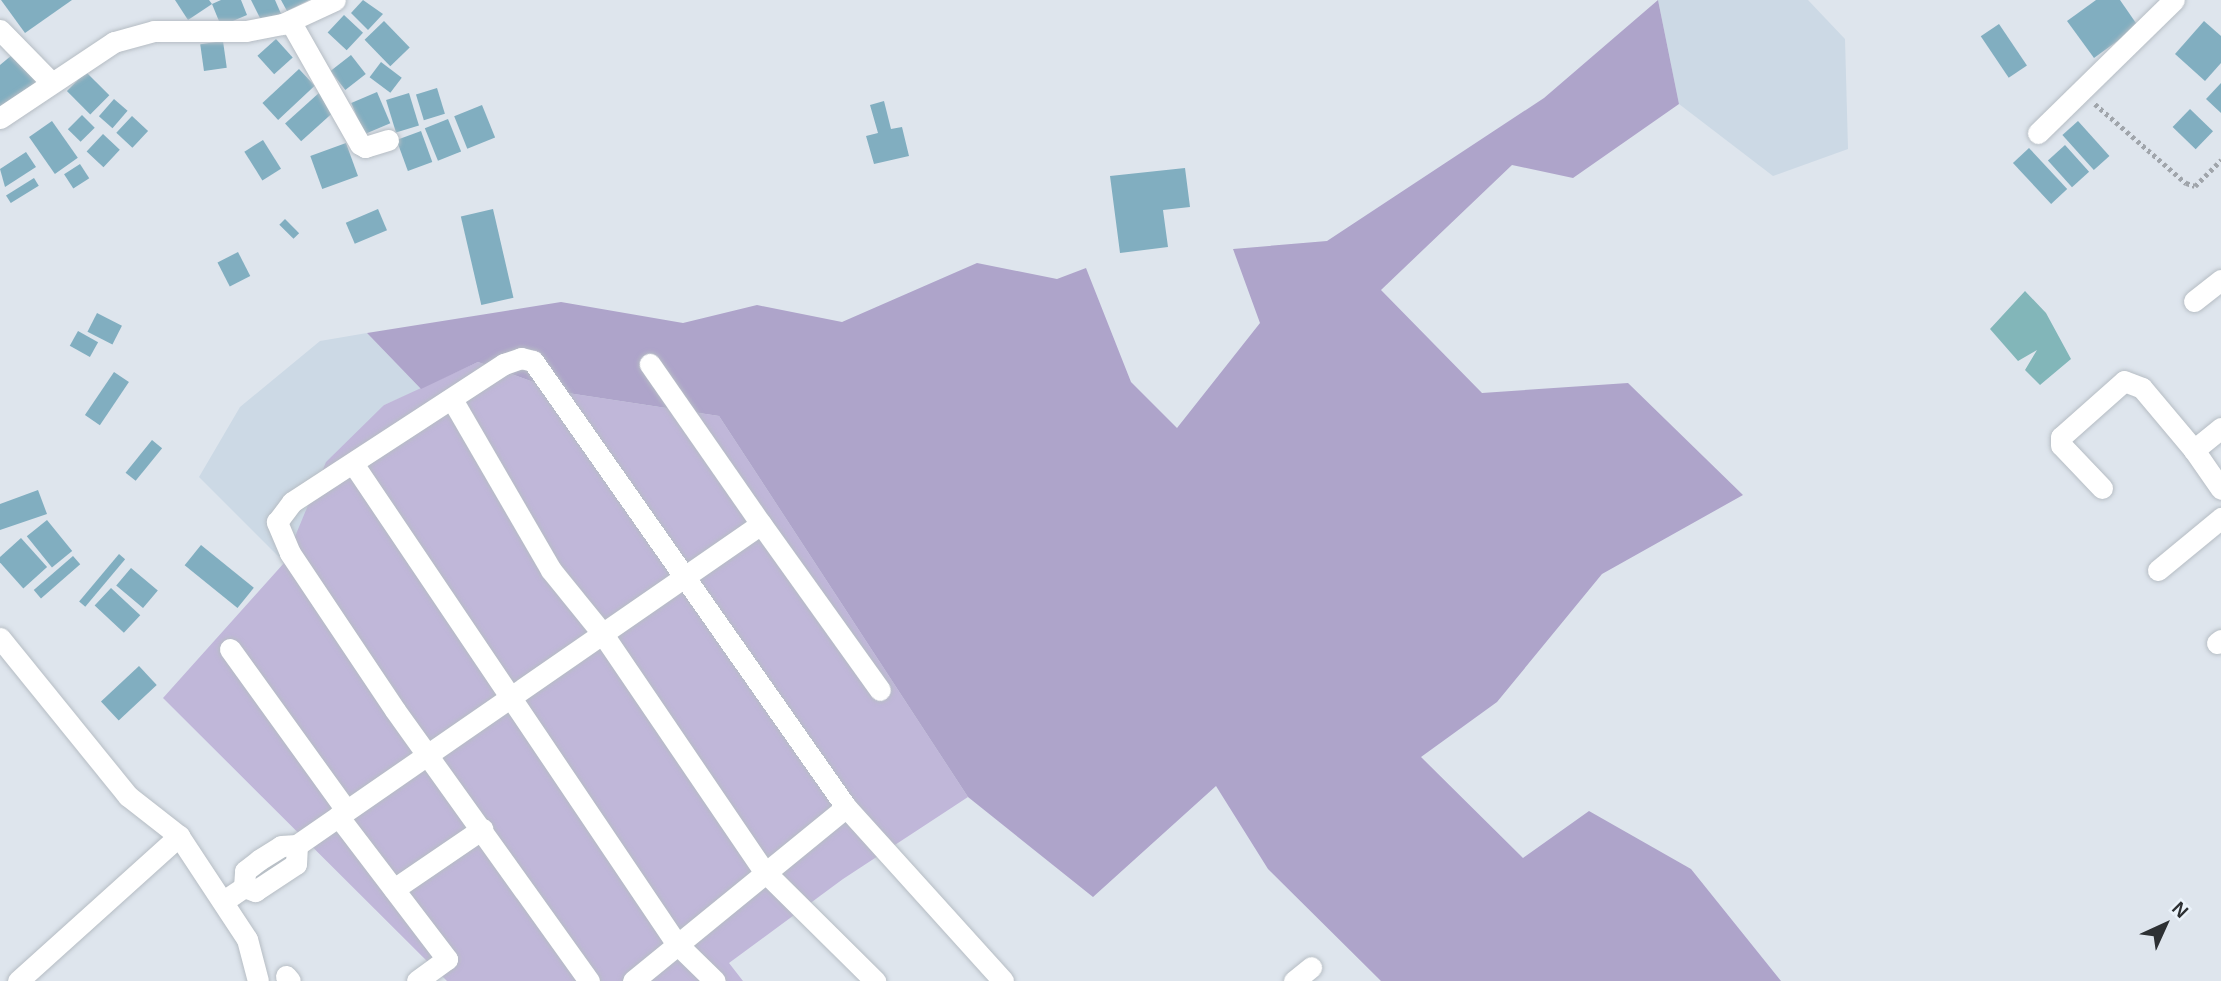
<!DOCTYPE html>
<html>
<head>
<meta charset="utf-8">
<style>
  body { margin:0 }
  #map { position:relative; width:2221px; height:981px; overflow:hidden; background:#dee5ed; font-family:Helvetica,sans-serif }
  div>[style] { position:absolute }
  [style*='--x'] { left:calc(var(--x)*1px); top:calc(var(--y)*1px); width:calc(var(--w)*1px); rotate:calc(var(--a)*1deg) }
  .built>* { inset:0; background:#ccd9e5 }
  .green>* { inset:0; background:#c0b7d9 }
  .forest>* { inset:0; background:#aea4ca }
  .water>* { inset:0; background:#82b6b9 }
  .building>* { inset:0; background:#81aec0; transform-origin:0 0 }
  .path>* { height:4.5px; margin-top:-2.25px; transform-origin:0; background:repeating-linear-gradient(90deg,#a0a5ab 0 3.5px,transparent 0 7px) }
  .roads { filter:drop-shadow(0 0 2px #b6bdc4) drop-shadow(0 0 2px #b6bdc4) }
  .minor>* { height:21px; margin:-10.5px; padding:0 10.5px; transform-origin:10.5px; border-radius:10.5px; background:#fff }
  span { translate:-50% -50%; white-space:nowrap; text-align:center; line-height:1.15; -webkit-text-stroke:6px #ebf3fa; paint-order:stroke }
  .north { position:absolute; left:2130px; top:890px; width:70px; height:70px; -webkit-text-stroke:5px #ebf3fa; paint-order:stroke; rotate:45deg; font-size:19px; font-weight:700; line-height:28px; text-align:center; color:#2d3033 }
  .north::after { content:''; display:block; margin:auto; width:24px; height:32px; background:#2d3033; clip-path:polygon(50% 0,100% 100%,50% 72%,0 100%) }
</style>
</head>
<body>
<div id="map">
  <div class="built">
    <i style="clip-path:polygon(1658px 0,1808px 0,1845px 39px,1848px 149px,1773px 176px,1679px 104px)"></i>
    <i style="clip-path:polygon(367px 333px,421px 389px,384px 405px,284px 562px,199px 477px,240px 407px,320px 341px)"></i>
  </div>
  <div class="green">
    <i style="clip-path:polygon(478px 362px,561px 392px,719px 416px,968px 797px,843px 879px,729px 963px,743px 981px,447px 981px,163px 698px,284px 563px,326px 462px,384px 405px)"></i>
  </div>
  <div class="forest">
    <i style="clip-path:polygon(1658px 0,1679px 104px,1573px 178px,1512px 165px,1381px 290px,1482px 393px,1628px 383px,1743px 495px,1602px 574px,1497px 702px,1421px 757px,1523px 858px,1589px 811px,1691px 869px,1781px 981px,1381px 981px,1268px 869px,1216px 786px,1093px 897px,968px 797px,719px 416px,561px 392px,478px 362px,421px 389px,367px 333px,561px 302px,683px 323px,757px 305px,842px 322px,977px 263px,1057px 279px,1086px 268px,1131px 382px,1177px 428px,1260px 323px,1233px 249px,1327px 241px,1544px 98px)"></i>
  </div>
  <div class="water">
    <i style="clip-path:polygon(2025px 291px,2046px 313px,2071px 359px,2040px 385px,2025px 370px,2037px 350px,2018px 361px,1990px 329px)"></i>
  </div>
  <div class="building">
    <i style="clip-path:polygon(1px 0,72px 0,25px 33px)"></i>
    <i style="clip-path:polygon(175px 0,209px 0,212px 4px,188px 20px)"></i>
    <i style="clip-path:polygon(221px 0,241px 0,247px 15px,221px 26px,212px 4px)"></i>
    <i style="clip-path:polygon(251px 0,275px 0,282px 16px,263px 24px)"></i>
    <i style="clip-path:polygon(281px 0,309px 0,287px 11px)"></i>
    <i style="clip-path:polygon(363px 0,383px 14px,368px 30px,351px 13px)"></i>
    <i style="clip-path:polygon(2096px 0,2120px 0,2138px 26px,2094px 58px,2067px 21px)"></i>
    <i style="left:344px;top:15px;width:26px;height:24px;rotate:43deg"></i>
    <i style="left:384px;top:21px;width:37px;height:27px;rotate:46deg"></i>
    <i style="clip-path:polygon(2204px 21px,2221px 36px,2221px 63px,2205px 81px,2175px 54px)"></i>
    <i style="left:1999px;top:24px;width:50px;height:22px;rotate:56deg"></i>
    <i style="left:276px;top:39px;width:25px;height:25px;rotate:48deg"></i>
    <i style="left:223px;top:41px;width:27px;height:23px;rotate:82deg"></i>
    <i style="clip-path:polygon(18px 50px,43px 80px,0 115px,0 65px)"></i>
    <i style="left:351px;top:55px;width:24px;height:26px;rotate:52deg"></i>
    <i style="left:381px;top:62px;width:26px;height:19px;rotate:37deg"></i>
    <i style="left:299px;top:69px;width:23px;height:50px;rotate:47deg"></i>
    <i style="left:86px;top:72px;width:33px;height:27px;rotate:45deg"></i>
    <i style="clip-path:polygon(2221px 83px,2221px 113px,2206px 99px)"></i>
    <i style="left:437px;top:88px;width:27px;height:22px;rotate:73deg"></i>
    <i style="left:320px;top:92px;width:24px;height:47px;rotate:48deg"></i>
    <i style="left:377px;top:92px;width:34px;height:28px;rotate:67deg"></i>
    <i style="left:409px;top:93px;width:34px;height:24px;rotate:73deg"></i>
    <i style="left:114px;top:99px;width:18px;height:23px;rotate:41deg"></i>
    <i style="clip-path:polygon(884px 101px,891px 129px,902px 127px,909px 156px,874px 164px,866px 136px,878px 133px,870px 105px)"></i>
    <i style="left:482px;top:105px;width:35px;height:30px;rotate:68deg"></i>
    <i style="left:2190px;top:109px;width:32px;height:25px;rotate:44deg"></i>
    <i style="left:82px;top:115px;width:18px;height:20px;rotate:45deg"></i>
    <i style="left:132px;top:116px;width:22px;height:23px;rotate:43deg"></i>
    <i style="left:448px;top:119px;width:35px;height:25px;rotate:68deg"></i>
    <i style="left:52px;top:121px;width:45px;height:28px;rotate:55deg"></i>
    <i style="left:2078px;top:121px;width:47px;height:21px;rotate:48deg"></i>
    <i style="left:421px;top:131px;width:33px;height:26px;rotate:70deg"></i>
    <i style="left:103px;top:134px;width:23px;height:24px;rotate:43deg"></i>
    <i style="left:263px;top:140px;width:34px;height:22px;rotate:58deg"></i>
    <i style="left:346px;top:143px;width:35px;height:38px;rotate:70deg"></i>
    <i style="left:2065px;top:145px;width:36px;height:23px;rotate:48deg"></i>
    <i style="left:2029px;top:148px;width:56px;height:22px;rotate:47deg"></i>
    <i style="clip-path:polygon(26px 152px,36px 167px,5px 187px,0 169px)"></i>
    <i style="left:80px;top:164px;width:17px;height:19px;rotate:57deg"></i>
    <i style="clip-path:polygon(1185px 168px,1190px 207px,1163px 210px,1168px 247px,1120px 253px,1110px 176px)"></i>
    <i style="left:34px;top:178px;width:9px;height:33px;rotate:58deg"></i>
    <i style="left:378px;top:209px;width:23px;height:35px;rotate:67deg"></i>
    <i style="left:493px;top:209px;width:91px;height:33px;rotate:77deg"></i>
    <i style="left:285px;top:219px;width:20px;height:8px;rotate:45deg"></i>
    <i style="left:238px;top:252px;width:27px;height:23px;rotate:63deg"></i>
    <i style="left:97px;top:313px;width:28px;height:21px;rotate:27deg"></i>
    <i style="left:78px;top:331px;width:23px;height:17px;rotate:29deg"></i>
    <i style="left:114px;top:372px;width:18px;height:52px;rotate:34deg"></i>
    <i style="left:152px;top:440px;width:13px;height:42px;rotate:39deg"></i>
    <i style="clip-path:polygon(38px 490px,47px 514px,0 530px,0 504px)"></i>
    <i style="left:47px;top:520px;width:40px;height:26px;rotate:51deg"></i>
    <i style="left:21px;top:538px;width:39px;height:32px;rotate:48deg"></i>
    <i style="left:201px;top:545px;width:68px;height:26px;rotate:39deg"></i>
    <i style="left:119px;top:554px;width:8px;height:62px;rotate:40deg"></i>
    <i style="left:73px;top:556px;width:11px;height:52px;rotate:49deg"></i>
    <i style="left:131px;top:568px;width:35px;height:23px;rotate:40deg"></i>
    <i style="left:111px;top:588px;width:40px;height:24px;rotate:43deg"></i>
    <i style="left:139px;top:666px;width:26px;height:52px;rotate:47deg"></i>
  </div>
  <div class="path">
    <i style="--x:2095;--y:104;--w:121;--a:41"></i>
    <i style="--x:2186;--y:183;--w:9;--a:18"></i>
    <i style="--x:2195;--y:186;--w:37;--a:-45"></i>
  </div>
  <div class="roads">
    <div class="minor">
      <i style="--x:290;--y:21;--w:142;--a:60.4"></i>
      <i style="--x:360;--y:144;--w:6;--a:31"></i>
      <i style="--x:365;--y:147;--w:24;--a:-17"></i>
      <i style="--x:0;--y:30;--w:71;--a:45.6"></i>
      <i style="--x:0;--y:118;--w:137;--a:-33.7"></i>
      <i style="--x:114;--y:42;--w:41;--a:-15.4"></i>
      <i style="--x:154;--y:31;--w:92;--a:0"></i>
      <i style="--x:246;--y:31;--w:38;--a:-11"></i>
      <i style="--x:283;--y:24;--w:57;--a:-24.8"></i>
      <i style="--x:2038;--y:133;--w:190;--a:-44.4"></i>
      <i style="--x:2194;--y:301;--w:34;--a:-38"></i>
      <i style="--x:453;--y:401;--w:195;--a:59.9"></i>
      <i style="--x:551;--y:570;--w:81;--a:51"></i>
      <i style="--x:602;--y:633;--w:287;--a:55.8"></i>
      <i style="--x:763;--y:870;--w:158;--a:44.7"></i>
      <i style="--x:2221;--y:428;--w:35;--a:141"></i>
      <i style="--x:2194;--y:450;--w:47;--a:55.3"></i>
      <i style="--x:354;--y:465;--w:576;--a:56.03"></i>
      <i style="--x:676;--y:943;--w:54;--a:44.3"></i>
      <i style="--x:2102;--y:488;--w:59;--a:-133.6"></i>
      <i style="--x:2061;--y:445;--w:8;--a:-90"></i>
      <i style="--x:2061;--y:437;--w:84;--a:-41.6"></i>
      <i style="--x:2124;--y:381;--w:19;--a:21"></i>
      <i style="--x:2142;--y:388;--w:81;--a:50"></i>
      <i style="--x:761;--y:524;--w:204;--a:54.4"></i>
      <i style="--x:2158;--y:570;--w:82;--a:-39.5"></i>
      <i style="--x:0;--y:638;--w:203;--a:51"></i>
      <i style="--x:128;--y:796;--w:65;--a:38.1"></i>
      <i style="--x:179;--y:836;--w:123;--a:56.6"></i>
      <i style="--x:247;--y:939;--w:43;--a:75.3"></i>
      <i style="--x:2217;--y:643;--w:5;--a:-37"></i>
      <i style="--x:230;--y:649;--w:198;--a:54.2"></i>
      <i style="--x:338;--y:816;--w:180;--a:52.7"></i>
      <i style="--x:447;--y:959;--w:37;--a:144"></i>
      <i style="--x:244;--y:887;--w:12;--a:20"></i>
      <i style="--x:255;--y:891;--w:49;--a:-33.4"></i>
      <i style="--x:296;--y:864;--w:19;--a:-87"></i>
      <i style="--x:394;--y:889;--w:107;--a:-34.3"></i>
      <i style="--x:225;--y:900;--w:23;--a:-34"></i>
      <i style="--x:244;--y:887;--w:16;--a:-86"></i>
      <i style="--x:245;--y:871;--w:18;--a:-38"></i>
      <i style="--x:259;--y:860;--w:26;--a:-32"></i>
      <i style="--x:281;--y:846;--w:16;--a:-4"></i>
      <i style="--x:297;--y:845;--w:564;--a:-34.68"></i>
      <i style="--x:761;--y:524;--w:195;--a:-124.8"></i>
      <i style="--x:286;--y:976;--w:6;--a:51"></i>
      <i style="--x:18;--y:981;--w:217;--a:-42"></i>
      <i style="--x:589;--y:981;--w:333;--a:-125.6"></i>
      <i style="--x:395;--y:710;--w:189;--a:-123.8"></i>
      <i style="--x:290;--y:553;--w:34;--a:-113"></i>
      <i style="--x:277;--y:522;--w:25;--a:-53"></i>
      <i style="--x:292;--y:502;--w:253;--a:-33.1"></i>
      <i style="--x:504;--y:364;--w:18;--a:-19"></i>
      <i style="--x:521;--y:358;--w:12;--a:14"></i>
      <i style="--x:533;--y:361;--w:545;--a:54.94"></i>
      <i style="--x:633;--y:981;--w:275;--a:-39.2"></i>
      <i style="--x:846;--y:807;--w:234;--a:47.9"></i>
      <i style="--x:1294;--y:981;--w:22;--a:-39"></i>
    </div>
  </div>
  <div class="north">N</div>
</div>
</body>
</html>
